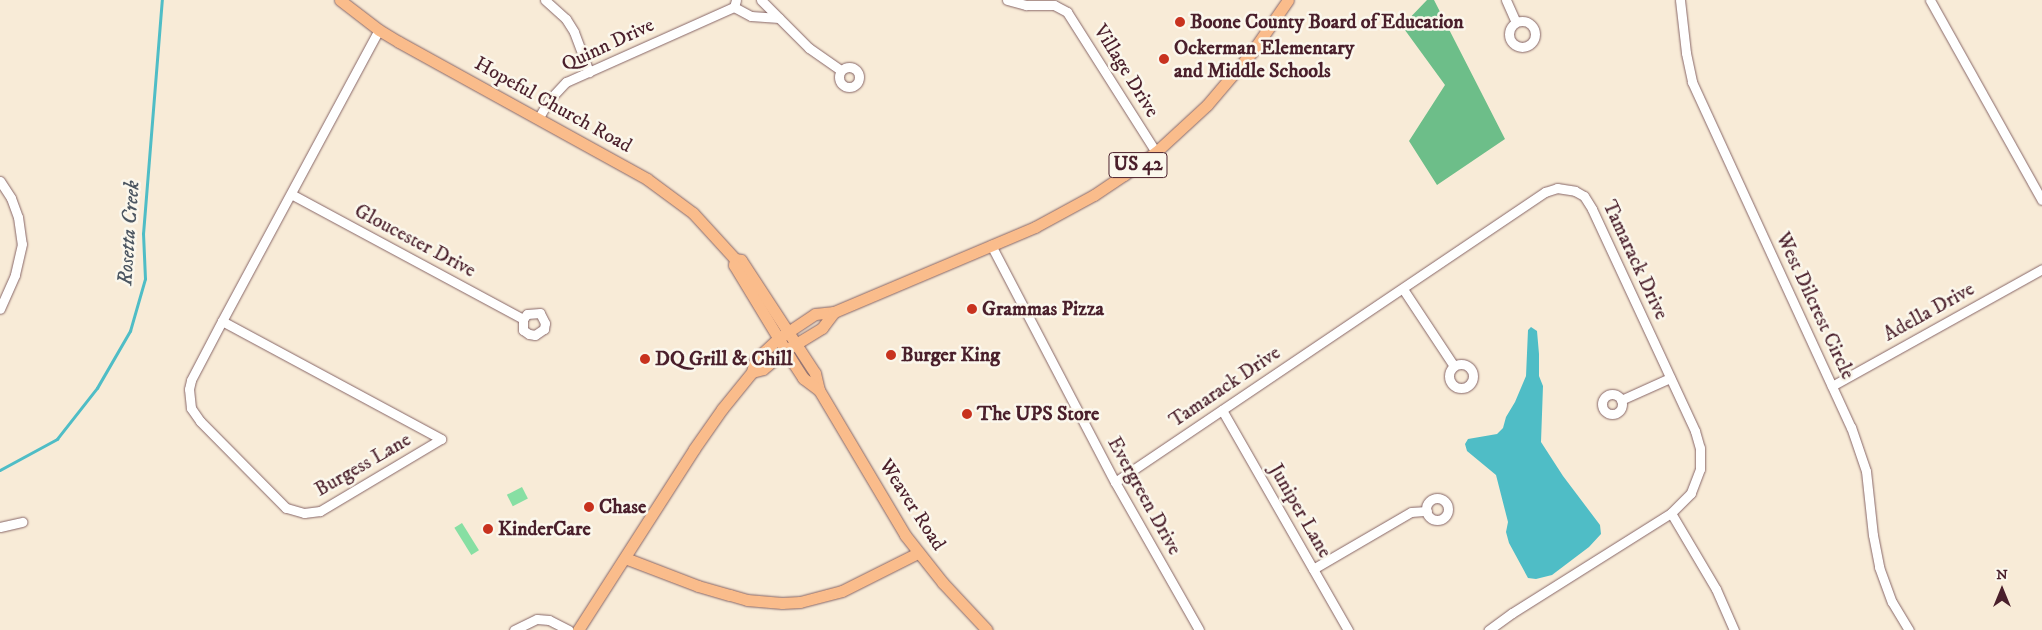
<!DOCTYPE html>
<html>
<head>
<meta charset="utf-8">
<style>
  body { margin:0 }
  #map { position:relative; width:2042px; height:630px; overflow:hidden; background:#f8ebd7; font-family:"IM FELL DW Pica",serif }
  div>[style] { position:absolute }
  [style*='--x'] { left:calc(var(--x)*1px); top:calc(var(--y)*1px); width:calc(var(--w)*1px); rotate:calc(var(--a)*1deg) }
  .green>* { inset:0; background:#87dfa3; transform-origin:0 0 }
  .forest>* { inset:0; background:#6dbe89 }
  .water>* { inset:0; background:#4fbdc6 }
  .stream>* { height:2.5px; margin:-1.25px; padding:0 1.25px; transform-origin:1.25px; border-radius:1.25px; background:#4fbdc6 }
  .roads { filter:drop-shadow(0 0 1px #876667) drop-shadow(0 0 1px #876667) }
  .minor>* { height:9px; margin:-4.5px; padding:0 4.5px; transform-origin:4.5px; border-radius:4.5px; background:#fff }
  .minor>.ring { margin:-4.5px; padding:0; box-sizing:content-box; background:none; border:9px solid #fff; border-radius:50% }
  .major>* { height:11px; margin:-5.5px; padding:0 5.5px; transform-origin:5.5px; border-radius:5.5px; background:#fabc8b }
  .dots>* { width:14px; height:14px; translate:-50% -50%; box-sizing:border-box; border:2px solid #fbf7ec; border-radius:50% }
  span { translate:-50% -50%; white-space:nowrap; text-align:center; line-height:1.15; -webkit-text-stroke:5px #fbf7ec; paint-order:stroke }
  .shield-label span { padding:1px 4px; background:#fbf7ec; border:1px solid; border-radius:4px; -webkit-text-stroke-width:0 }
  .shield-label { font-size:19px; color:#4a1f2b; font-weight:700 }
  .poi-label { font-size:20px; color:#4a1f2b; font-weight:700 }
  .left { translate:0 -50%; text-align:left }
  .street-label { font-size:20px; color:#4a1f2b }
  .water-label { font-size:21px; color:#4c5661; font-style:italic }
  .north { position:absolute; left:1977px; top:565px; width:50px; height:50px; -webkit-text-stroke:4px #fbf7ec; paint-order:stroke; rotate:0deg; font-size:14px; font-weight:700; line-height:20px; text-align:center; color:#4a1f2b }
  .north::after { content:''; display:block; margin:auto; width:18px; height:22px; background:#4a1f2b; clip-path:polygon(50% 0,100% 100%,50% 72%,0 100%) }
</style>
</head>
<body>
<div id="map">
  <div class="green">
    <i style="left:522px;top:487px;width:13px;height:17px;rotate:63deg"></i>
    <i style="left:462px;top:523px;width:32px;height:9px;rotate:58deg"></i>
  </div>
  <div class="forest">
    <i style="clip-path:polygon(1427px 0,1434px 0,1505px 139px,1437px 185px,1409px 141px,1445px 85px,1402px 26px)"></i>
  </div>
  <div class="water">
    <i style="clip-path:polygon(1531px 327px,1537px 331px,1539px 354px,1539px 376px,1543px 386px,1541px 442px,1563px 476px,1600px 525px,1601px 534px,1589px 547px,1552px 575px,1536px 579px,1528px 578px,1509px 543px,1506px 532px,1508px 522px,1496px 475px,1467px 451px,1465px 444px,1468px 439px,1497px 434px,1503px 428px,1506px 417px,1515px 402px,1526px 376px,1528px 330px)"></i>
  </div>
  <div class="stream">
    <i style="--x:0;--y:470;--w:65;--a:-28.5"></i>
    <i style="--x:57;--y:439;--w:65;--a:-51.9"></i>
    <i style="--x:97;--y:388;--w:66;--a:-59.9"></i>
    <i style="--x:130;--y:331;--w:54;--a:-73.9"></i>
    <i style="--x:145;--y:279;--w:45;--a:-92.5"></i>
    <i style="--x:143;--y:234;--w:235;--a:-85.4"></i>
  </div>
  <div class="roads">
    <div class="minor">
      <i style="--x:545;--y:0;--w:28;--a:42"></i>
      <i style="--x:566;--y:19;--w:15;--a:58"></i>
      <i style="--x:574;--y:32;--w:43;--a:69.4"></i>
      <i style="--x:761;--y:0;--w:68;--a:45"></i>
      <i style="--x:809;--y:48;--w:38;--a:35"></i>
      <i style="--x:1007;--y:0;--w:20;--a:15"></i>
      <i style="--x:1026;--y:5;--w:28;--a:0"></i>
      <i style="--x:1054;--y:5;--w:15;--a:28"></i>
      <i style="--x:1067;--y:12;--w:166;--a:57.6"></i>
      <i style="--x:1506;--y:0;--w:24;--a:66"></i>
      <i style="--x:1680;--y:0;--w:53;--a:83.5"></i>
      <i style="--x:1686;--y:53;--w:30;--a:78"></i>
      <i style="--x:1692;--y:82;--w:380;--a:65.3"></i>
      <i style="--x:1851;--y:427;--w:46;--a:71.2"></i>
      <i style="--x:1866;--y:471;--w:64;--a:83.8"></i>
      <i style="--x:1873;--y:535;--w:33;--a:79"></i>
      <i style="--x:1879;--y:567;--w:37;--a:70"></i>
      <i style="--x:1892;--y:602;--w:33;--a:59"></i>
      <i style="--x:1930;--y:0;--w:229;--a:60.8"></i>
      <i style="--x:734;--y:7;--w:19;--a:28"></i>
      <i style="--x:751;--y:16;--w:28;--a:4"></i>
      <i class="ring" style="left:1509px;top:21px;width:17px;height:17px"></i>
      <i class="ring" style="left:839px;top:67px;width:11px;height:11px"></i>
      <i style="--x:538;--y:119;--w:22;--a:-60"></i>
      <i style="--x:549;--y:100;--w:25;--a:-47"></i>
      <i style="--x:566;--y:82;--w:184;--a:-24.1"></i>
      <i style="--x:734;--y:7;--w:7;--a:-74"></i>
      <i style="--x:0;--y:181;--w:20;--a:57"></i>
      <i style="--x:11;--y:198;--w:20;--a:70"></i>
      <i style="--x:18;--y:217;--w:27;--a:82"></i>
      <i style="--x:22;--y:244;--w:32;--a:103"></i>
      <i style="--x:15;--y:275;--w:37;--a:114"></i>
      <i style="--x:291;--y:194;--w:264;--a:28.3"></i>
      <i style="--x:523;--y:319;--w:11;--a:90"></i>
      <i style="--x:523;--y:330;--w:7;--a:34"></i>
      <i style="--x:529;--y:334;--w:6;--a:9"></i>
      <i style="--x:535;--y:335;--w:11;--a:-34"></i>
      <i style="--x:544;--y:329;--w:6;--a:-81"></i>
      <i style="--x:545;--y:323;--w:11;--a:-117"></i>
      <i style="--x:540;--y:313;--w:13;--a:176"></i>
      <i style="--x:527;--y:314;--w:6;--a:129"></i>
      <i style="--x:991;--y:245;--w:267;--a:62.4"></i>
      <i style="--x:1115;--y:482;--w:170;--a:60.4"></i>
      <i style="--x:1403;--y:289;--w:92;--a:56.5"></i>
      <i style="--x:222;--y:321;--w:249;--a:28.3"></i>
      <i style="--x:441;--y:439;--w:141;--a:149.2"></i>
      <i style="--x:320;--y:511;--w:16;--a:173"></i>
      <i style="--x:304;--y:513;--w:19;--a:-164"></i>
      <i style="--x:286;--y:508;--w:122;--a:-134.7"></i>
      <i style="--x:200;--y:421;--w:16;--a:-125"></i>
      <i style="--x:191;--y:408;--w:19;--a:-96"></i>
      <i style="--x:189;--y:389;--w:9;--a:-77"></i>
      <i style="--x:191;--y:380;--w:67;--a:-62.3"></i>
      <i style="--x:222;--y:321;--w:331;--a:-61.7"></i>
      <i class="ring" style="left:1449px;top:364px;width:15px;height:15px"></i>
      <i style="--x:1832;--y:386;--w:240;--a:-29.1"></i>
      <i class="ring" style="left:1602px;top:394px;width:11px;height:11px"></i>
      <i style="--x:1621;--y:400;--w:54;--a:-24.2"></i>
      <i style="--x:1222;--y:410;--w:254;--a:60.2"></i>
      <i style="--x:1115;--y:482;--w:519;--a:-34"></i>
      <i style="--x:1545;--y:192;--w:13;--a:-18"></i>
      <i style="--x:1557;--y:188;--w:18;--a:9"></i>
      <i style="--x:1575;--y:191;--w:10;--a:29"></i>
      <i style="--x:1584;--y:196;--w:15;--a:58"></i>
      <i style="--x:1592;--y:209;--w:245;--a:65.1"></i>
      <i style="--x:1695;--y:431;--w:18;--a:74"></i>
      <i style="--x:1700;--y:448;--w:21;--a:90"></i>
      <i style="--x:1700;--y:469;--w:26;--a:111"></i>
      <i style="--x:1691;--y:493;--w:28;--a:135"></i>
      <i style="--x:1671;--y:513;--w:188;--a:147.8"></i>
      <i style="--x:1512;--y:613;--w:29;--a:144"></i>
      <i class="ring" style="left:1426px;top:498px;width:13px;height:13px"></i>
      <i style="--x:1671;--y:513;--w:88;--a:59.4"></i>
      <i style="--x:1716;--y:589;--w:45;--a:66.3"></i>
      <i style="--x:0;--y:527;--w:23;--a:-13"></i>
      <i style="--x:1313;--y:569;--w:113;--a:-30.2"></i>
      <i style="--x:1411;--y:512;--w:16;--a:-4"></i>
      <i style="--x:514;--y:630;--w:25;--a:-26"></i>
      <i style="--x:537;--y:619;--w:12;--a:5"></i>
      <i style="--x:549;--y:620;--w:22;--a:27"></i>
    </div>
    <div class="major">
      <i style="--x:340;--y:0;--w:49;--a:37.6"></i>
      <i style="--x:379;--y:30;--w:23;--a:31"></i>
      <i style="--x:399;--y:42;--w:283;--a:28.9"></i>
      <i style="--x:647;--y:179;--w:57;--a:36.5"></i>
      <i style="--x:693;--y:213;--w:62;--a:47.6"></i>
      <i style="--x:735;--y:259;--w:6;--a:9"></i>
      <i style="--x:741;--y:260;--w:135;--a:56.8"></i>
      <i style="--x:815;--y:373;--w:17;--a:77"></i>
      <i style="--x:819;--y:390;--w:169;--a:59.3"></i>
      <i style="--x:905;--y:535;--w:61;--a:51.6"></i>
      <i style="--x:943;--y:583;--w:64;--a:46.9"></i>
      <i style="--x:735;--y:259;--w:6;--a:99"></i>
      <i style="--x:734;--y:265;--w:116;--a:58.8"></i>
      <i style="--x:794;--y:364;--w:17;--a:57"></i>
      <i style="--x:803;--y:378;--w:20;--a:37"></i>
      <i style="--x:752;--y:372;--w:11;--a:-15"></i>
      <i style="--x:763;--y:369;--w:30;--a:-40"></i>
      <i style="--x:786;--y:350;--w:42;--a:-31.4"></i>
      <i style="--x:822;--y:328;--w:20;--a:-53"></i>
      <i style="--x:625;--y:558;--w:78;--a:21"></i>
      <i style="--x:698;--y:586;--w:33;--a:16"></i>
      <i style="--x:730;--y:595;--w:18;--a:16"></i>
      <i style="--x:747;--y:600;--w:35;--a:5"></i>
      <i style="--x:782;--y:603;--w:18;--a:-3"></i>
      <i style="--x:800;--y:602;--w:43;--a:-14.7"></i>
      <i style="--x:842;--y:591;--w:85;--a:-26.6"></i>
      <i style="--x:578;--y:630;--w:215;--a:-57.3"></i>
      <i style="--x:694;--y:449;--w:49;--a:-55"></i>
      <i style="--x:722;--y:409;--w:48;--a:-51"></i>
      <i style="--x:752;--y:372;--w:12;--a:-76"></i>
      <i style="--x:755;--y:360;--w:33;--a:-43"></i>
      <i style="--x:779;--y:338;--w:43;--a:-33.7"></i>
      <i style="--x:815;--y:314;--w:19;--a:-6"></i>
      <i style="--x:834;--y:312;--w:218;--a:-22.9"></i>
      <i style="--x:1035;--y:227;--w:67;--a:-28.5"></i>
      <i style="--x:1094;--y:195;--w:36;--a:-34"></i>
      <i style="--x:1124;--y:175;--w:39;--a:-36"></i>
      <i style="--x:1156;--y:152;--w:69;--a:-42.7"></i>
      <i style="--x:1207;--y:105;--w:70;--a:-49.7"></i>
      <i style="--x:1252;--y:52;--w:63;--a:-55.3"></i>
    </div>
  </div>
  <div class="dots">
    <i style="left:1180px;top:22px;background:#c8321e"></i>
    <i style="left:1164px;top:59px;background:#c8321e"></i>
    <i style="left:972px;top:309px;background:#c8321e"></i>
    <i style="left:891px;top:355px;background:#c8321e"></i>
    <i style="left:645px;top:359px;background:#c8321e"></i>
    <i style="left:967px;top:414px;background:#c8321e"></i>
    <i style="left:589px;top:507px;background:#c8321e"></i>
    <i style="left:488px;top:529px;background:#c8321e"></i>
  </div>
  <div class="shield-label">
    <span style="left:1138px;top:165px">US 42</span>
  </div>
  <div class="poi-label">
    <span class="left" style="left:1190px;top:22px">Boone County Board of Education</span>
    <span class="left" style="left:1174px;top:60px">Ockerman Elementary<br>and Middle Schools</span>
    <span class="left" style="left:982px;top:309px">Grammas Pizza</span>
    <span class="left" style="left:901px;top:355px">Burger King</span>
    <span class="left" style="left:655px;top:359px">DQ Grill &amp; Chill</span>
    <span class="left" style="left:977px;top:414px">The UPS Store</span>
    <span class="left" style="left:599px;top:507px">Chase</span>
    <span class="left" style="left:498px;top:529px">KinderCare</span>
  </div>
  <div class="street-label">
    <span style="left:608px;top:45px;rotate:-25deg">Quinn Drive</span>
    <span style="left:1126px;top:71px;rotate:58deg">Village Drive</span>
    <span style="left:553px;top:105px;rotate:29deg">Hopeful Church Road</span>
    <span style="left:415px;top:241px;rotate:28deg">Gloucester Drive</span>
    <span style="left:1635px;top:260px;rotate:65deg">Tamarack Drive</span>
    <span style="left:1815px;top:306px;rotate:65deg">West Dilcrest Circle</span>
    <span style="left:1929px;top:312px;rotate:-29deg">Adella Drive</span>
    <span style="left:1225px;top:387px;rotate:-34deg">Tamarack Drive</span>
    <span style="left:363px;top:465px;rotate:-30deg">Burgess Lane</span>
    <span style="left:1144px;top:496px;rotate:61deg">Evergreen Drive</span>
    <span style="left:912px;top:505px;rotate:57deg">Weaver Road</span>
    <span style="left:1300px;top:511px;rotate:60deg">Juniper Lane</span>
  </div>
  <div class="water-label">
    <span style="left:129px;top:233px;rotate:-86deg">Rosetta Creek</span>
  </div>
  <div class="north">N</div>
</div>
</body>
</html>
